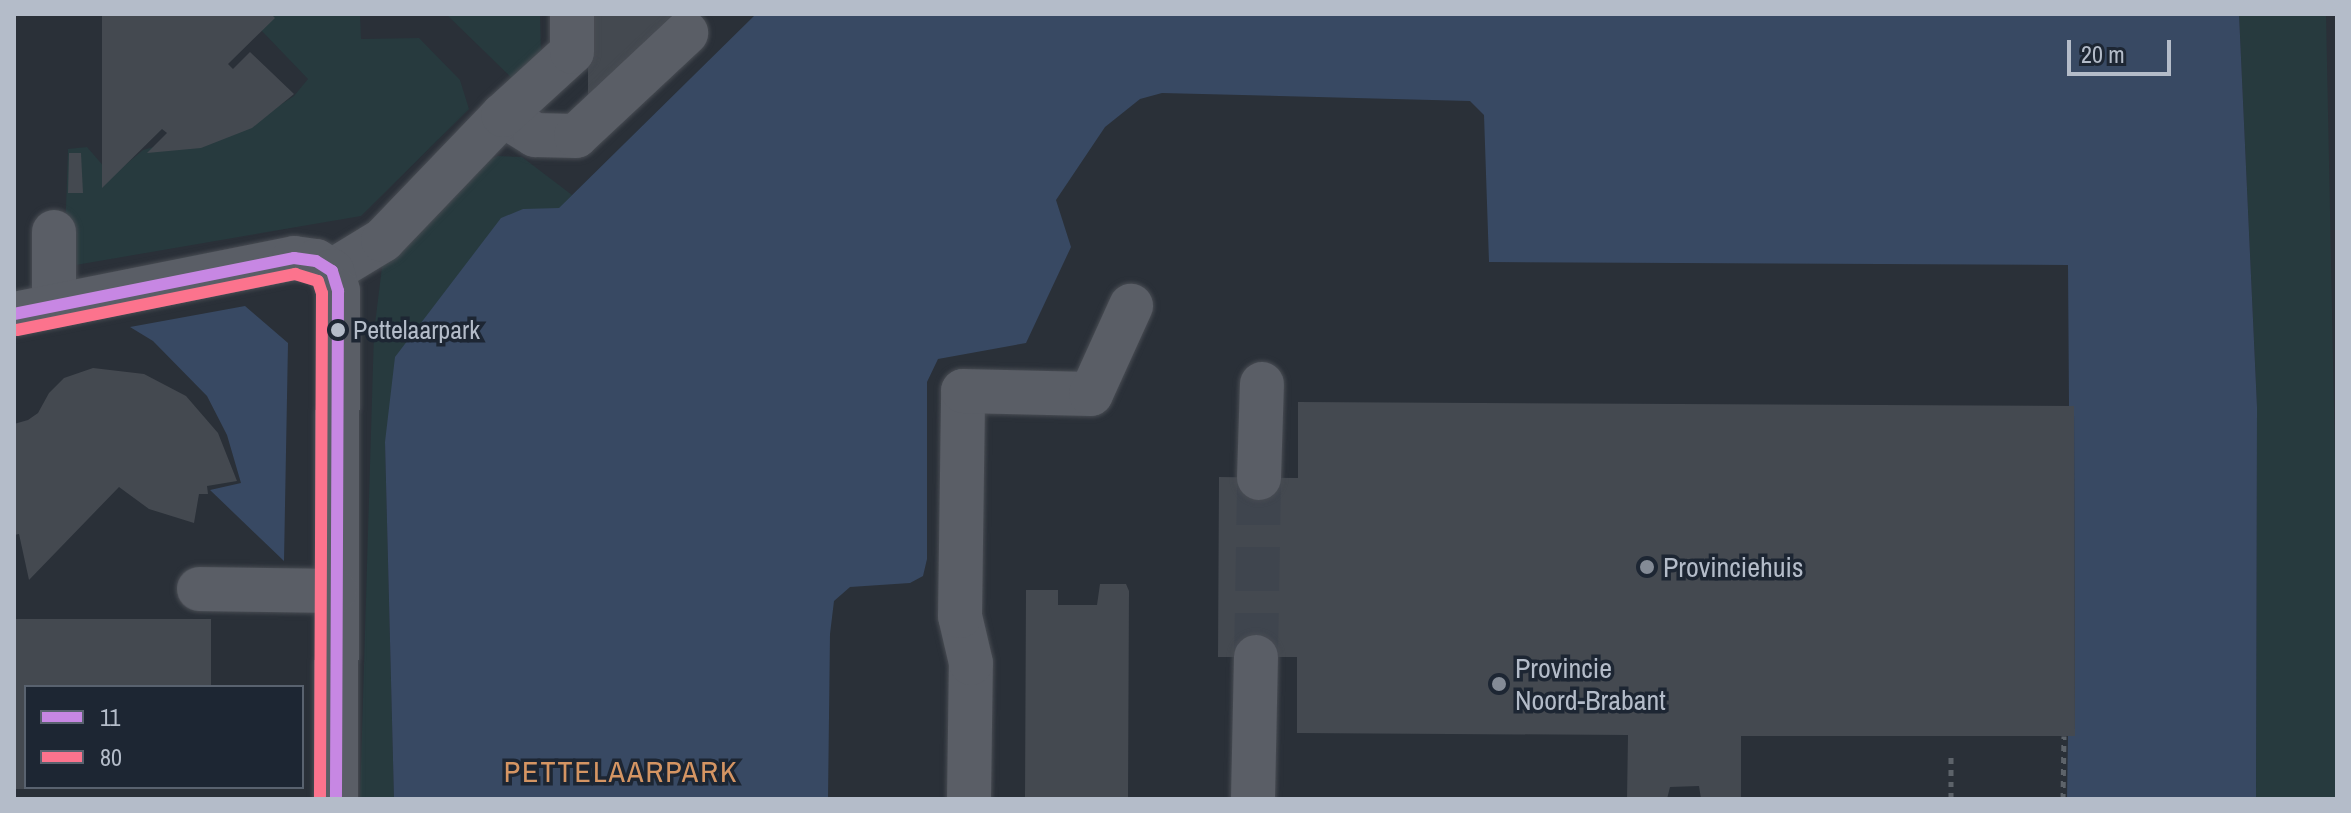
<!DOCTYPE html>
<html>
<head>
<meta charset="utf-8">
<style>
  body { margin:0 }
  #map { position:relative; width:2351px; height:813px; overflow:hidden; background:#2a3038; font-family:"Archivo Narrow",sans-serif }
  div>[style] { position:absolute }
  [style*='--x'] { left:calc(var(--x)*1px); top:calc(var(--y)*1px); width:calc(var(--w)*1px); rotate:calc(var(--a)*1deg) }
  .green>* { inset:0; background:#273a3e }
  .water>* { inset:0; background:#384963 }
  .building>* { inset:0; background:#444950 }
  .minor-tunnel>* { height:44px; margin-top:-22px; transform-origin:0; background:repeating-linear-gradient(90deg,#3f454e 0 44px,transparent 0 66px) }
  .path>* { height:5px; margin-top:-2.5px; transform-origin:0; background:repeating-linear-gradient(90deg,#5d636a 0 6px,transparent 0 12px) }
  .roads { filter:drop-shadow(0 0 2px #484c53) drop-shadow(0 0 2px #484c53) }
  .minor>* { height:44px; margin:-22px; padding:0 22px; transform-origin:22px; border-radius:22px; background:#5a5e66 }
  .bus-1>* { height:12px; margin:-6px; padding:0 6px; transform-origin:6px; border-radius:6px; background:#c787e3 }
  .bus-2>* { height:12px; margin:-6px; padding:0 6px; transform-origin:6px; border-radius:6px; background:#fc738d }
  .dots>* { width:22px; height:22px; translate:-50% -50%; box-sizing:border-box; border:4px solid #1d2633; border-radius:50% }
  span { translate:-50% -50%; white-space:nowrap; text-align:center; line-height:1.15; -webkit-text-stroke:7px #1d2633; paint-order:stroke }
  .bus-label { font-size:26px; color:#b4bcc9 }
  .left { translate:0 -50%; text-align:left }
  .poi-label { font-size:28px; color:#b4bcc9 }
  .neighbourhood-label { font-size:30px; color:#d59563; letter-spacing:2px }
  .frame { position:absolute; inset:0; border:16px solid #b4bcc9; pointer-events:none }
  .legend { position:absolute; left:24px; top:685px; width:280px; height:104px; box-sizing:border-box; background:#1d2633; border:2px solid #59626f; margin:0; padding:10px 14px; list-style:none; font-size:24px; color:#b4bcc9 }
  .legend li { display:flex; align-items:center; gap:16px; height:40px }
  .legend b { width:40px; border:2px solid #59626f }
  .scale { position:absolute; left:2067px; top:40px; width:104px; height:36px; box-sizing:border-box; border:4px solid #b4bcc9; border-top:0; padding-left:10px; font-size:24px; line-height:28px; white-space:nowrap; color:#b4bcc9; -webkit-text-stroke:6px #1d2633; paint-order:stroke }
</style>
</head>
<body>
<div id="map">
  <div class="green">
    <i style="clip-path:polygon(275px 14px,360px 14px,361px 39px,419px 38px,460px 80px,469px 109px,361px 216px,64px 267px,68px 149px,87px 147px,112px 176px,143px 150px,265px 115px,294px 96px,308px 79px,260px 29px)"></i>
    <i style="clip-path:polygon(446px 14px,540px 14px,541px 55px,515px 81px)"></i>
    <i style="clip-path:polygon(2239px 14px,2326px 14px,2337px 558px,2337px 799px,2256px 799px,2257px 407px)"></i>
    <i style="clip-path:polygon(498px 156px,522px 157px,572px 195px,559px 209px,523px 209px,385px 442px,394px 799px,360px 799px,374px 332px,383px 259px,475px 165px)"></i>
  </div>
  <div class="water">
    <i style="clip-path:polygon(756px 14px,2239px 14px,2257px 407px,2256px 799px,2067px 799px,2068px 736px,2075px 736px,2074px 407px,2069px 406px,2068px 265px,1489px 262px,1484px 115px,1470px 101px,1162px 93px,1140px 99px,1105px 127px,1056px 200px,1071px 247px,1026px 343px,938px 359px,927px 382px,927px 559px,923px 576px,910px 583px,850px 587px,834px 601px,830px 634px,828px 799px,394px 799px,385px 442px,395px 357px,501px 218px,523px 209px,559px 208px)"></i>
    <i style="clip-path:polygon(245px 306px,288px 343px,284px 561px,210px 490px,241px 483px,227px 435px,207px 396px,153px 341px,130px 327px)"></i>
  </div>
  <div class="building">
    <i style="clip-path:polygon(102px 14px,271px 14px,275px 18px,228px 64px,233px 69px,250px 52px,294px 94px,252px 128px,201px 148px,147px 153px,167px 133px,162px 129px,102px 188px)"></i>
    <i style="clip-path:polygon(588px 14px,693px 14px,588px 117px)"></i>
    <i style="clip-path:polygon(69px 153px,81px 153px,83px 193px,68px 193px)"></i>
    <i style="clip-path:polygon(93px 368px,144px 374px,186px 396px,218px 433px,237px 481px,207px 486px,208px 494px,199px 494px,194px 523px,149px 509px,119px 487px,29px 580px,19px 534px,14px 535px,14px 424px,28px 420px,38px 413px,49px 393px,64px 378px)"></i>
    <i style="clip-path:polygon(1298px 402px,2074px 406px,2075px 736px,1741px 736px,1741px 799px,1701px 799px,1699px 786px,1670px 787px,1667px 799px,1627px 799px,1628px 735px,1297px 733px,1297px 657px,1218px 657px,1219px 477px,1298px 478px)"></i>
    <i style="clip-path:polygon(1100px 584px,1126px 584px,1129px 591px,1128px 799px,1025px 799px,1026px 590px,1058px 590px,1058px 605px,1097px 605px)"></i>
    <i style="clip-path:polygon(14px 619px,211px 619px,211px 687px,26px 687px,26px 789px,14px 789px)"></i>
  </div>
  <div class="minor-tunnel">
    <i style="--x:1256;--y:657;--w:179;--a:-89"></i>
  </div>
  <div class="path">
    <i style="--x:1951;--y:799;--w:46;--a:-90"></i>
    <i style="--x:2063;--y:799;--w:63;--a:-89.1"></i>
  </div>
  <div class="roads">
    <div class="minor">
      <i style="--x:503;--y:115;--w:38;--a:32"></i>
      <i style="--x:535;--y:135;--w:41;--a:1.4"></i>
      <i style="--x:576;--y:136;--w:151;--a:-43.1"></i>
      <i style="--x:332;--y:271;--w:60;--a:-31.3"></i>
      <i style="--x:383;--y:240;--w:173;--a:-46.2"></i>
      <i style="--x:503;--y:115;--w:93;--a:-42.4"></i>
      <i style="--x:572;--y:52;--w:38;--a:-90"></i>
      <i style="--x:54;--y:306;--w:74;--a:-90"></i>
      <i style="--x:14;--y:314;--w:286;--a:-11.3"></i>
      <i style="--x:294;--y:258;--w:22;--a:8"></i>
      <i style="--x:316;--y:261;--w:19;--a:32"></i>
      <i style="--x:332;--y:271;--w:21;--a:73"></i>
      <i style="--x:338;--y:291;--w:508;--a:90.23"></i>
      <i style="--x:1259;--y:478;--w:94;--a:-88.2"></i>
      <i style="--x:199;--y:589;--w:136;--a:0.8"></i>
      <i style="--x:969;--y:799;--w:136;--a:-89.2"></i>
      <i style="--x:971;--y:663;--w:48;--a:-103.2"></i>
      <i style="--x:960;--y:616;--w:225;--a:-89.2"></i>
      <i style="--x:963;--y:391;--w:128;--a:1.3"></i>
      <i style="--x:1091;--y:394;--w:97;--a:-65.6"></i>
      <i style="--x:1253;--y:799;--w:142;--a:-88.8"></i>
    </div>
  </div>
  <div class="bus-1">
    <i style="--x:14;--y:314;--w:286;--a:-11.3"></i>
    <i style="--x:294;--y:258;--w:22;--a:8"></i>
    <i style="--x:316;--y:261;--w:19;--a:32"></i>
    <i style="--x:332;--y:271;--w:21;--a:73"></i>
    <i style="--x:338;--y:291;--w:508;--a:90.23"></i>
  </div>
  <div class="bus-2">
    <i style="--x:17;--y:330;--w:284;--a:-11.4"></i>
    <i style="--x:295;--y:274;--w:24;--a:17"></i>
    <i style="--x:318;--y:281;--w:13;--a:72"></i>
    <i style="--x:322;--y:293;--w:506;--a:90.23"></i>
  </div>
  <div class="dots">
    <i style="left:338px;top:330px;background:#b4bcc9"></i>
    <i style="left:1647px;top:567px;background:#848b96"></i>
    <i style="left:1499px;top:684px;background:#848b96"></i>
  </div>
  <div class="bus-label">
    <span class="left" style="left:353px;top:330px">Pettelaarpark</span>
  </div>
  <div class="poi-label">
    <span class="left" style="left:1663px;top:567px">Provinciehuis</span>
    <span class="left" style="left:1515px;top:684px">Provincie<br>Noord-Brabant</span>
  </div>
  <div class="neighbourhood-label">
    <span style="left:621px;top:771px">PETTELAARPARK</span>
  </div>
  <div class="frame"></div>
  <ul class="legend">
  <li><b style="height:10px;background:#c787e3"></b>11</li>
  <li><b style="height:10px;background:#fc738d"></b>80</li>
  </ul>
  <div class="scale">20 m</div>
</div>
</body>
</html>
